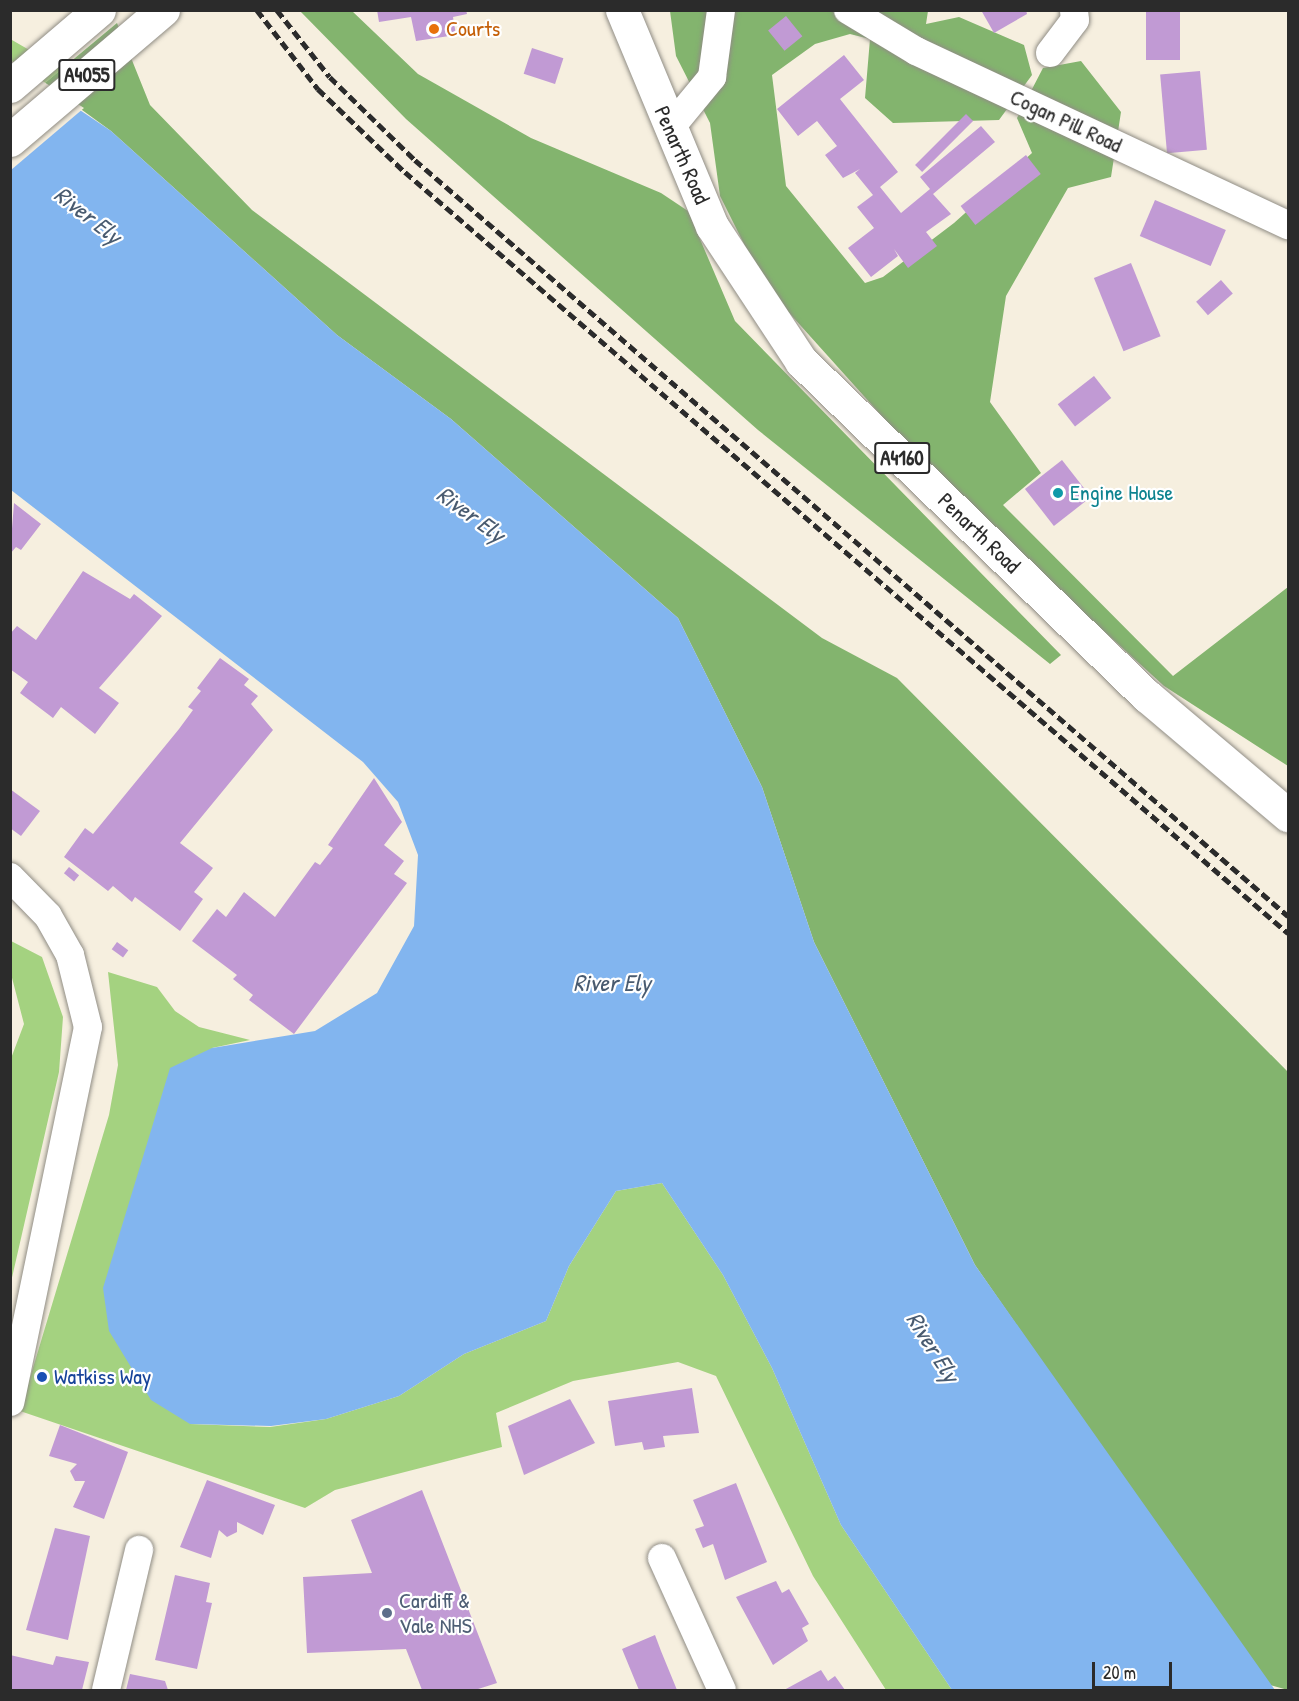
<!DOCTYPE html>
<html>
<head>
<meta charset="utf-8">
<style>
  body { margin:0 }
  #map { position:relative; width:1299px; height:1701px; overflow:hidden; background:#f6efdf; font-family:"Patrick Hand",sans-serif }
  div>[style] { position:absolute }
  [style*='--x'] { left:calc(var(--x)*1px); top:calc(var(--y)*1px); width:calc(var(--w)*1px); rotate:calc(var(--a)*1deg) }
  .green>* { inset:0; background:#a4d280 }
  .forest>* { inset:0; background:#83b46e }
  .water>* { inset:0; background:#82b5ef }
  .pier>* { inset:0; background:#f6efdf }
  .building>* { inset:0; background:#c19ad4; transform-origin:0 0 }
  .roads { filter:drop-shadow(0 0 2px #908d85) drop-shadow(0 0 2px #908d85) }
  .minor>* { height:28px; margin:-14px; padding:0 14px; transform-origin:14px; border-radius:14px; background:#fff }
  .major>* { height:33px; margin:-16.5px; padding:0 16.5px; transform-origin:16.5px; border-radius:16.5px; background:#fff }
  .rail>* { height:4.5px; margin-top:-2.25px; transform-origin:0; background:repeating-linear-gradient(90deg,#2b2b2b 0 9px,transparent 0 13.5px) }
  .dots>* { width:16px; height:16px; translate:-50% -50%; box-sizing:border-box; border:3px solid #fff; border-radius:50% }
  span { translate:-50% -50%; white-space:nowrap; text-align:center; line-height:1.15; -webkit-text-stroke:4.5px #fff; paint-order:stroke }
  .shield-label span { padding:2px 4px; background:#fff; border:2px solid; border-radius:4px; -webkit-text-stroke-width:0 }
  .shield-label { font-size:21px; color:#2b2b2b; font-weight:700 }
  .food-label { font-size:22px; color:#c56008 }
  .left { translate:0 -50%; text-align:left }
  .street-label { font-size:22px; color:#2b2b2b }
  .culture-label { font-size:22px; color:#0d838f }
  .transit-label { font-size:22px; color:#164399 }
  .service-label { font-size:22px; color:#4e5e75 }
  .water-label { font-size:24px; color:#495b70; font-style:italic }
  .frame { position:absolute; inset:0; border:12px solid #2b2b2b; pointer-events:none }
  .scale { position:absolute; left:1092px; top:1662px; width:80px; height:27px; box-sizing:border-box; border:3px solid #2b2b2b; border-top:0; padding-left:8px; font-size:18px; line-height:21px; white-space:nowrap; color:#2b2b2b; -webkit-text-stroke:4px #fff; paint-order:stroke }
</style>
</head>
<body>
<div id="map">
  <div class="green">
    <i style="clip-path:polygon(10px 33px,12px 40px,62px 69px,45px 83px,11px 63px)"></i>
    <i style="clip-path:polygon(11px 941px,42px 957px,63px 1017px,59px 1072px,11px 1282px,10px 1061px,24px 1024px,11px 974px)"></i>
    <i style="clip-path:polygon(108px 972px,157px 987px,175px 1011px,199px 1027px,250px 1040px,212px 1048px,190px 1424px,270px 1427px,326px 1419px,399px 1396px,464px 1354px,546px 1321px,569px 1266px,616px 1191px,662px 1183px,723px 1275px,772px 1368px,841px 1525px,952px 1690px,886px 1690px,813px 1576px,716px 1376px,678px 1362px,573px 1381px,496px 1413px,502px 1447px,335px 1490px,305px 1508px,20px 1411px,109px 1115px,118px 1065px)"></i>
  </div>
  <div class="forest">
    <i style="clip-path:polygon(300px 11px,352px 11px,418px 74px,531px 138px,661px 193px,688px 211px,735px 321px,1061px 655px,1050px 664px,758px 430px,406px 119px)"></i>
    <i style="clip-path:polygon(670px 11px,928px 11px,926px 24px,959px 17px,1024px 45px,1032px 75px,999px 120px,893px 123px,865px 98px,870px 39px,850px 34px,815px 44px,772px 75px,786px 186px,865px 283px,883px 277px,954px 223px,1032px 153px,1017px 118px,1043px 68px,1081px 61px,1121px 112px,1111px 177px,1068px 188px,1006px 296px,990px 402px,1041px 473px,1003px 505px,1173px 676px,1288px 587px,1288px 766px,1164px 686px,942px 483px,765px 286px,720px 196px,710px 123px,676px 56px)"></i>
    <i style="clip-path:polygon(117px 23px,150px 105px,252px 210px,822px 638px,897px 678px,1288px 1072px,1288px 1690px,1266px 1684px,975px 1265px,814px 942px,762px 787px,678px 618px,451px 419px,337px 335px,111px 131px,45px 83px)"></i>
  </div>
  <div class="water">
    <i style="clip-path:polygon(10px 63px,111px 131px,337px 335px,451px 419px,678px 618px,762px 787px,814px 942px,975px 1265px,1275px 1690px,952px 1690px,841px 1525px,772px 1368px,723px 1275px,662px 1183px,616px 1191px,569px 1266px,546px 1321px,464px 1354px,399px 1396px,326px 1419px,271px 1426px,190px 1424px,151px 1400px,109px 1331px,103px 1288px,170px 1068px,212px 1048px,315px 1031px,377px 993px,414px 926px,418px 855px,398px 802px,363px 762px,11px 490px)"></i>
  </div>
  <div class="pier">
    <i style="clip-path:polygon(10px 60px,84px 108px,11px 170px)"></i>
  </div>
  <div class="building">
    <i style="clip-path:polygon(377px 10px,466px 10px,467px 14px,453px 17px,456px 35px,416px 41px,411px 17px,379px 22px)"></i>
    <i style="clip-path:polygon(981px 10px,1026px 10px,1027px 14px,994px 33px)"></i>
    <i style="left:1146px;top:10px;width:34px;height:50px"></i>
    <i style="left:786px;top:16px;width:26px;height:23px;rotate:51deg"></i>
    <i style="left:532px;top:48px;width:33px;height:27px;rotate:18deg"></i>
    <i style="clip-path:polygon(844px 55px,864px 80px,840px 99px,898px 172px,880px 187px,901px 213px,930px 189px,920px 177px,981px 126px,995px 142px,933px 194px,951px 214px,926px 232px,937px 246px,908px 268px,894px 249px,898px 256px,871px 277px,848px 248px,874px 228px,857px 207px,873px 195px,855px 173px,860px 169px,843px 178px,825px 155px,837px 146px,817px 121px,798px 136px,777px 109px)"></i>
    <i style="left:1200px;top:71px;width:79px;height:40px;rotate:85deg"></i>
    <i style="left:966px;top:114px;width:10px;height:72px;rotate:45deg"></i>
    <i style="left:1026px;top:155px;width:24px;height:83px;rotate:52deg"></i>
    <i style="left:1155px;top:200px;width:77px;height:39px;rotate:23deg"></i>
    <i style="left:1131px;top:263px;width:79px;height:40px;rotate:68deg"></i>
    <i style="left:1221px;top:280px;width:18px;height:33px;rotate:49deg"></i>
    <i style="left:1094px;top:376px;width:28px;height:46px;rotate:52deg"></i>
    <i style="left:1062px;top:460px;width:47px;height:47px;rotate:52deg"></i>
    <i style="clip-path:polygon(14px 503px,41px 524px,21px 550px,16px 547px,10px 554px)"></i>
    <i style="clip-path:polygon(83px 571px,130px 599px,134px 594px,162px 616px,99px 688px,119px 703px,95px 734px,61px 707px,53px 718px,20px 693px,28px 682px,10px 669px,10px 634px,17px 626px,36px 640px)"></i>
    <i style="clip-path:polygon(220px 658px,249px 679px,244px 685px,258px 696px,251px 704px,273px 730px,180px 843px,213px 868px,194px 892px,203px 899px,180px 931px,135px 897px,132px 902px,113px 886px,108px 891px,64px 857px,85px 828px,93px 834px,179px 729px,193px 710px,188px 707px,201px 691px,197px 688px)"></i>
    <i style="clip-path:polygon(374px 778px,402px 822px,384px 845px,404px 861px,394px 874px,407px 883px,294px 1034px,249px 1000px,253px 995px,233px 979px,237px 975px,192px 941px,217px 909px,226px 917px,244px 892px,275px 917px,315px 862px,320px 865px,333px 848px,328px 845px)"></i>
    <i style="clip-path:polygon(10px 789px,40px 811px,21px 836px,10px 828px)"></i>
    <i style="left:69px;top:867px;width:13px;height:8px;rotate:39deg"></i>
    <i style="left:117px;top:942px;width:14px;height:9px;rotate:36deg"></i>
    <i style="clip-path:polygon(692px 1388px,699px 1433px,663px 1436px,665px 1447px,644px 1450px,642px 1442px,615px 1446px,608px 1401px)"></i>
    <i style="clip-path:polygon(570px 1399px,595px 1443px,524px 1475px,508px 1426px)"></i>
    <i style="clip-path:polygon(60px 1425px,128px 1452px,104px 1519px,73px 1507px,85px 1481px,75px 1481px,70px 1471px,77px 1464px,49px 1456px)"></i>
    <i style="clip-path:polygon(207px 1480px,275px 1505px,263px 1535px,237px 1522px,237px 1532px,227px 1537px,219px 1530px,211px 1558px,180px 1547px)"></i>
    <i style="clip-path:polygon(736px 1483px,767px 1562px,725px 1580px,713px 1544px,703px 1548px,695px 1529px,704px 1526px,693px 1500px)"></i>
    <i style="clip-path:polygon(422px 1490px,497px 1683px,475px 1690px,422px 1690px,406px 1649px,307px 1653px,303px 1577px,372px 1573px,351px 1520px)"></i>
    <i style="clip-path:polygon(55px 1528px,90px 1536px,68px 1640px,26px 1630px)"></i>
    <i style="clip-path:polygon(175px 1575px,210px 1583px,206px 1602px,212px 1603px,197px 1669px,155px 1660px)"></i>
    <i style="clip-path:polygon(776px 1581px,782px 1593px,789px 1589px,809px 1624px,802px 1628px,808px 1641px,773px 1665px,736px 1597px)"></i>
    <i style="clip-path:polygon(655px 1635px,661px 1651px,677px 1690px,639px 1690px,636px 1683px,622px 1649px)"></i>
    <i style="clip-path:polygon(10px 1655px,53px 1665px,56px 1656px,89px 1662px,82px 1690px,10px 1690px)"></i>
    <i style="clip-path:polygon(821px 1670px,828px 1681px,835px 1676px,845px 1690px,784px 1690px)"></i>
    <i style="clip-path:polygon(130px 1674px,165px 1681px,168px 1690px,126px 1690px)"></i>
  </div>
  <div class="roads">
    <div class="minor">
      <i style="--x:848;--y:10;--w:79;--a:31.1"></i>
      <i style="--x:916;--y:51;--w:411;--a:25.1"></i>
      <i style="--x:1050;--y:53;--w:41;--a:-52.9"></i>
      <i style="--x:1075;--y:20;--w:10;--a:-96"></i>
      <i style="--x:671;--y:127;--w:65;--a:-50.6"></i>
      <i style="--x:712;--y:77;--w:68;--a:-82.3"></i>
      <i style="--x:10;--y:877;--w:54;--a:45.7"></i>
      <i style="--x:48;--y:916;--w:45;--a:60.6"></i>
      <i style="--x:70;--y:955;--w:74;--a:76"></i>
      <i style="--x:88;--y:1027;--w:383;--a:101.7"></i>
      <i style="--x:662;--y:1558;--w:145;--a:65.6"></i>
      <i style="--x:106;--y:1690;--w:144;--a:-76.7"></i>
    </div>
    <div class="major">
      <i style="--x:622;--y:10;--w:234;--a:67.4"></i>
      <i style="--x:712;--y:226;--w:162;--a:56.6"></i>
      <i style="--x:801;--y:361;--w:482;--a:44.1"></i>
      <i style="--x:1147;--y:696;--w:185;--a:40.2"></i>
      <i style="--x:10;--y:86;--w:117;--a:-40.5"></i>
      <i style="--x:10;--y:140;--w:201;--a:-40.4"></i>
    </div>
  </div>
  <div class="rail">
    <i style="--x:257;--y:10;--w:100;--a:52.3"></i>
    <i style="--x:318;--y:89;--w:120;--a:43.7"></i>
    <i style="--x:405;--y:172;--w:1166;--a:40.76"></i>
    <i style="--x:277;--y:10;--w:85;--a:51.7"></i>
    <i style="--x:330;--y:77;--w:119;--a:44.3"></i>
    <i style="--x:415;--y:160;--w:1155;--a:40.89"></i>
  </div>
  <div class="dots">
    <i style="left:434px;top:29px;background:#e8710a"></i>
    <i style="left:1058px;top:493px;background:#0f9aa8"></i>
    <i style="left:42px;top:1377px;background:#1a4fb4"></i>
    <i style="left:387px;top:1613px;background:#5c6f8a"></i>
  </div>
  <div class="shield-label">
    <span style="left:87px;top:75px">A4055</span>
    <span style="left:902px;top:458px">A4160</span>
  </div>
  <div class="food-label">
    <span class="left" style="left:446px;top:29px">Courts</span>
  </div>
  <div class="street-label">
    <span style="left:1066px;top:121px;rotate:25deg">Cogan Pill Road</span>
    <span style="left:682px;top:155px;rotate:66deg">Penarth Road</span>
    <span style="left:979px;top:533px;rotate:44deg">Penarth Road</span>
  </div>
  <div class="culture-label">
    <span class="left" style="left:1070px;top:493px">Engine House</span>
  </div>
  <div class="transit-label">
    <span class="left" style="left:54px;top:1377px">Watkiss Way</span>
  </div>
  <div class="service-label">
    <span class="left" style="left:399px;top:1613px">Cardiff &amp;<br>Vale NHS</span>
  </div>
  <div class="water-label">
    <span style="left:88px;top:215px;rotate:38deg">River Ely</span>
    <span style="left:471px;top:514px;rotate:36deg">River Ely</span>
    <span style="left:612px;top:983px">River Ely</span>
    <span style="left:933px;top:1347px;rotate:58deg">River Ely</span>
  </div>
  <div class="frame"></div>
  <div class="scale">20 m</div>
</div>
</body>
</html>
